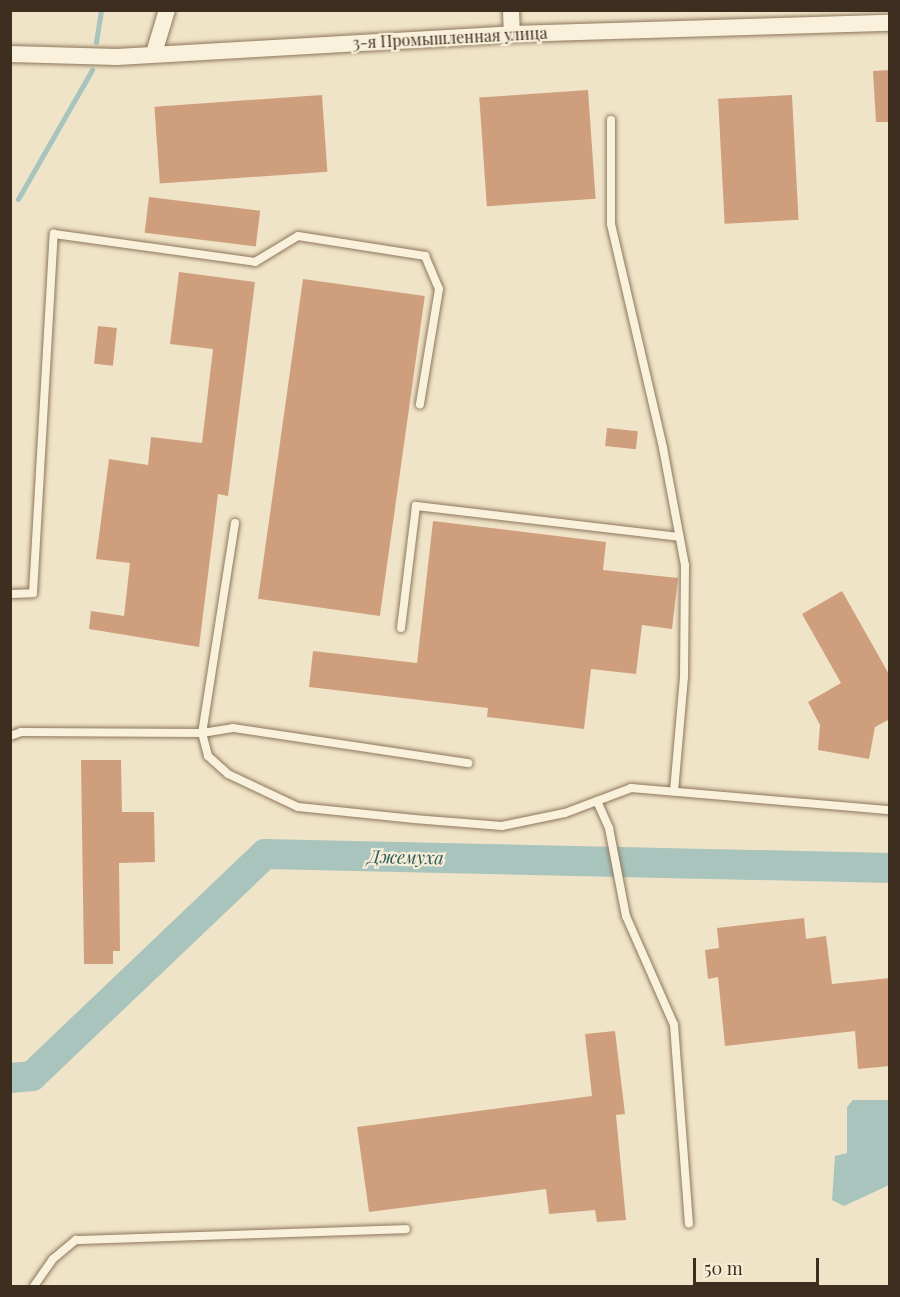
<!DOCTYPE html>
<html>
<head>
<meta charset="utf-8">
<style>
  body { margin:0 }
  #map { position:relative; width:900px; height:1297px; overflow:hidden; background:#f0e4c8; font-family:"Playfair Display",serif }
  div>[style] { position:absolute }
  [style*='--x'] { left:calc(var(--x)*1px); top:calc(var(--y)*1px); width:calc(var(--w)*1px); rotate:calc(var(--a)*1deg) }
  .water>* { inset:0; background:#a9c4bc }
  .stream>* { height:5px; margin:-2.5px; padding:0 2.5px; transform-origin:2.5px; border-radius:2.5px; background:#a9c4bc }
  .river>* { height:30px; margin:-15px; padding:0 15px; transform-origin:15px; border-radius:15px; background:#a9c4bc }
  .building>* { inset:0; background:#cf9f7d; transform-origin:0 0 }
  .roads { filter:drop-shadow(0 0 2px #8d765c) drop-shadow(0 0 2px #8d765c) }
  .service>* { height:8px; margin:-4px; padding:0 4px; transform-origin:4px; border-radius:4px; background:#faf1dc }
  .minor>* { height:16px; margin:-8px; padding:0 8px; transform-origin:8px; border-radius:8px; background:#faf1dc }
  span { translate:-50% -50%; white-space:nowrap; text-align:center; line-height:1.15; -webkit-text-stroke:4.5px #f7eed8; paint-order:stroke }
  .street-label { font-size:16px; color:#3d2e20 }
  .water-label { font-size:18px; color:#2f5d5a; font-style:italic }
  .frame { position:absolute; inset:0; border:12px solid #3d2e20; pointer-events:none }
  .scale { position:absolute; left:693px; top:1258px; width:126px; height:27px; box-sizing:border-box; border:3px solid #3d2e20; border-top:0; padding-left:8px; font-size:18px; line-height:21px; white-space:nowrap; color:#3d2e20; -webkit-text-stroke:4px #f7eed8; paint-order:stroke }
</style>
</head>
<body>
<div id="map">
  <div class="water">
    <i style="clip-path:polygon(853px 1100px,889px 1100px,889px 1185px,844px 1206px,832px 1200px,835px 1156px,847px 1153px,847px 1107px)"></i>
  </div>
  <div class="stream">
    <i style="--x:96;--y:42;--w:32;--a:-81"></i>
    <i style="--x:18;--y:199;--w:149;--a:-60.2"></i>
  </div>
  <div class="river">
    <i style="--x:10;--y:1078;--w:22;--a:-5"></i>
    <i style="--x:32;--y:1076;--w:322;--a:-43.6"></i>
    <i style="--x:265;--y:854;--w:625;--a:1.28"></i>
  </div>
  <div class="building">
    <i style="clip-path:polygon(890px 70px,890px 122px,876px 122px,873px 71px)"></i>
    <i style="left:588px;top:90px;width:109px;height:109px;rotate:86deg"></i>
    <i style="left:322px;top:95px;width:77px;height:168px;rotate:86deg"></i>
    <i style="left:792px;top:95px;width:125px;height:74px;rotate:87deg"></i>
    <i style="left:149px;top:197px;width:112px;height:36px;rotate:7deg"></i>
    <i style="clip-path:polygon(179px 272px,255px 282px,228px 496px,218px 494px,199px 647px,89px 629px,91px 611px,124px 616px,130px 563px,96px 559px,109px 459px,148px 465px,151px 437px,202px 443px,213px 349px,170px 344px)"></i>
    <i style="left:303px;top:279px;width:123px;height:323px;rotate:8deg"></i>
    <i style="left:98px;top:326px;width:19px;height:38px;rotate:6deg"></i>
    <i style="left:607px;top:428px;width:31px;height:18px;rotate:6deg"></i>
    <i style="clip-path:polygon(433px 521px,606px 542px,603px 570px,678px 578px,672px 629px,642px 625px,636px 674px,591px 669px,584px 729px,487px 717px,488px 708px,309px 687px,313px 651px,417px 663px)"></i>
    <i style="clip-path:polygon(842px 591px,890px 676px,890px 719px,875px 727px,869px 759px,818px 750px,820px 725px,808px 702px,841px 683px,802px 614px)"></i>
    <i style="clip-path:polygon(81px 760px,121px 760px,122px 812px,154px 812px,155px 862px,119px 863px,120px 951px,113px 951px,113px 964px,84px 964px)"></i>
    <i style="clip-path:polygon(804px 918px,806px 939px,826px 936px,832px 984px,890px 978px,890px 1066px,858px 1069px,855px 1031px,725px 1046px,718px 977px,708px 979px,705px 950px,719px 948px,717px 928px)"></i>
    <i style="clip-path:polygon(615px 1031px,625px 1114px,616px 1115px,626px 1220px,597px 1222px,595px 1210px,549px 1214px,546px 1189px,369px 1212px,357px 1127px,592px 1096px,585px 1034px)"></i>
  </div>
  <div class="roads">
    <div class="service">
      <i style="--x:611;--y:120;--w:104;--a:90"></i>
      <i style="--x:611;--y:224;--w:230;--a:76.9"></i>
      <i style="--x:663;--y:448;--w:119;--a:79.4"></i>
      <i style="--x:685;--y:565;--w:112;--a:90.5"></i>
      <i style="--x:684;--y:677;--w:115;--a:95"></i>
      <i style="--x:235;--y:523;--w:213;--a:98.9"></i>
      <i style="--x:202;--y:733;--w:31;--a:-9"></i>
      <i style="--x:233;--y:728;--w:238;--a:8.5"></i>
      <i style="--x:10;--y:594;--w:23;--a:-2"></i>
      <i style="--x:33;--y:593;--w:360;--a:-86.7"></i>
      <i style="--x:54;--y:234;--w:203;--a:7.9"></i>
      <i style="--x:255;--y:262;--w:50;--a:-31.2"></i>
      <i style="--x:298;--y:236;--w:129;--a:8.9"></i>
      <i style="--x:425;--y:256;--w:36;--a:67"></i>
      <i style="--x:439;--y:289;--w:117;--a:99.4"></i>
      <i style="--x:401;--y:628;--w:123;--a:-83"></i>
      <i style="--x:416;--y:506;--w:265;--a:6.7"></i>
      <i style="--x:10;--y:736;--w:12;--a:-20"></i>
      <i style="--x:21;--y:732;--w:181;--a:0.3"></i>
      <i style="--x:202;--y:733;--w:24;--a:75"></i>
      <i style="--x:208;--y:756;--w:27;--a:42"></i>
      <i style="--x:228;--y:774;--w:77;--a:25.2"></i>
      <i style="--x:298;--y:807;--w:117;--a:5.9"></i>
      <i style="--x:414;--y:819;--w:88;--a:4.5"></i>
      <i style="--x:502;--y:826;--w:64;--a:-11.7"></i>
      <i style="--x:565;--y:813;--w:71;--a:-20.7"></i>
      <i style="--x:631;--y:788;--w:260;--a:4.9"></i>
      <i style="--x:597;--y:801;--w:30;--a:66"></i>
      <i style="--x:609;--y:828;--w:90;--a:79.1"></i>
      <i style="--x:626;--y:916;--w:119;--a:66.2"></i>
      <i style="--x:674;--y:1025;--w:199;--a:85.7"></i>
      <i style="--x:34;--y:1286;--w:33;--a:-55"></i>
      <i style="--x:53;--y:1259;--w:30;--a:-40"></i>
      <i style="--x:76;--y:1240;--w:330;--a:-1.9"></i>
    </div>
    <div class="minor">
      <i style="--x:511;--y:10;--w:24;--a:88"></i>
      <i style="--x:154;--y:53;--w:45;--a:-73.2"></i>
      <i style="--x:10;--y:54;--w:107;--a:1.6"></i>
      <i style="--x:117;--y:57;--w:396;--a:-3.3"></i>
      <i style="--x:512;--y:34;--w:378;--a:-1.7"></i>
    </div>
  </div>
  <div class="street-label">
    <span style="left:450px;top:38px;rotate:-3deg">3-я Промышленная улица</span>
  </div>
  <div class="water-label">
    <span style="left:406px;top:857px;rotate:1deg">Джемуха</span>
  </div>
  <div class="frame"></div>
  <div class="scale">50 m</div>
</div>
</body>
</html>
